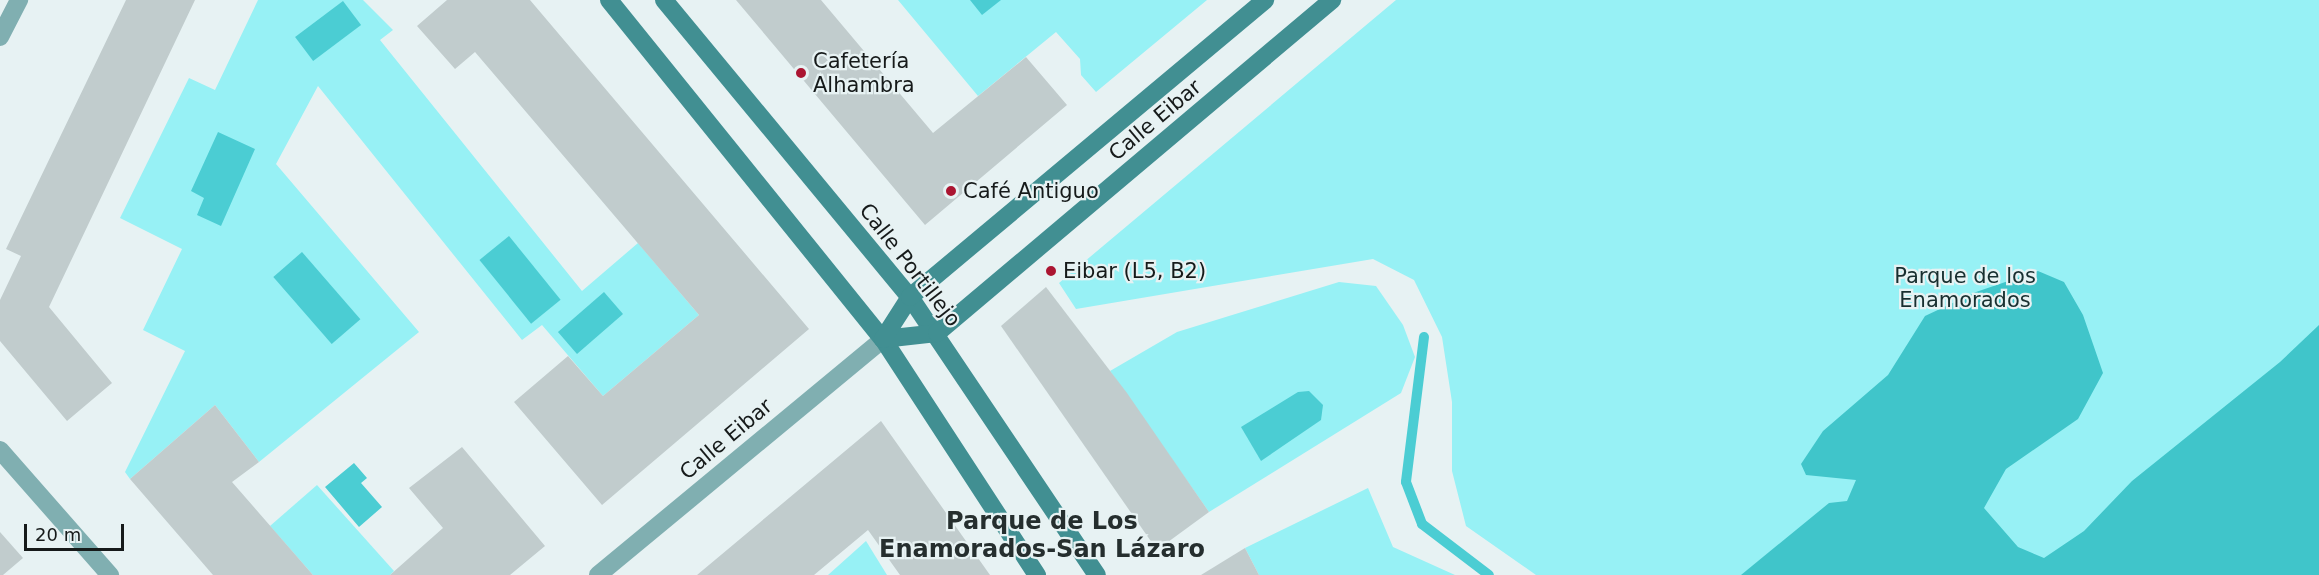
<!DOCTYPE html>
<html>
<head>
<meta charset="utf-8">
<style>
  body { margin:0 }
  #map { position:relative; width:2319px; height:575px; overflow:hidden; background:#e7f2f3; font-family:"DejaVu Sans",sans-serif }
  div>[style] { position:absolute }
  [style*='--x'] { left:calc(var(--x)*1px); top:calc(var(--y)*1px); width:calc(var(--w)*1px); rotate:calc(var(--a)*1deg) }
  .green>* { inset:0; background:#97f1f5 }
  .forest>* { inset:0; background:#40c5ca }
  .water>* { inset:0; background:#4bcdd3; transform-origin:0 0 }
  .stream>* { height:10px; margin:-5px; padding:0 5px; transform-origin:5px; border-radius:5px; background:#4bcdd3 }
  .building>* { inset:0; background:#c1cccd }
  .street>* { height:18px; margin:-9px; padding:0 9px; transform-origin:9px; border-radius:9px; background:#80afb1 }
  .secondary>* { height:18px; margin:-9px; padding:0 9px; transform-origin:9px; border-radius:9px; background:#418f92 }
  .dots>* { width:16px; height:16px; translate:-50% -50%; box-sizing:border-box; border:3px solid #e7f2f3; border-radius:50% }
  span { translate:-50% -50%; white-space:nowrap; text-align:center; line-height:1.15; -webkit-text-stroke:4.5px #e7f2f3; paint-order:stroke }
  .poi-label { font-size:21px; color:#161a1a }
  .left { translate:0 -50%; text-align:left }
  .street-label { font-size:21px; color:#161a1a }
  .park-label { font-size:21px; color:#182f30 }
  .quarter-label { font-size:24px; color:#252e2e; font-weight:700 }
  .scale { position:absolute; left:24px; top:524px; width:100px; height:27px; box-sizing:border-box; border:3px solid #161a1a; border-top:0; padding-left:8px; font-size:18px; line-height:21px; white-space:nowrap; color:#161a1a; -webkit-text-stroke:4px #e7f2f3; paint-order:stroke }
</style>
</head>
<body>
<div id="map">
  <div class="green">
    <i style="clip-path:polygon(258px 0,363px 0,393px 30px,380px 40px,582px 291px,638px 243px,699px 315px,603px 396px,542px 325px,522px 340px,318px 86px,276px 164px,419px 332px,259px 462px,215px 405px,130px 479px,125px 472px,185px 351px,143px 330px,182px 249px,120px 218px,189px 78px,215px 90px)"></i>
    <i style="clip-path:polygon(898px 0,1207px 0,1096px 92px,1081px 75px,1080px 59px,1056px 32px,978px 96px)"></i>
    <i style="clip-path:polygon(1396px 0,2319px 0,2319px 575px,1536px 575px,1466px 526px,1452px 471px,1452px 402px,1442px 337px,1414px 280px,1373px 259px,1076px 309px,1059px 283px)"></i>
    <i style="clip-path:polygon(1339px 282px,1376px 286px,1403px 325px,1415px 357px,1401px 393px,1209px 512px,1110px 371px,1177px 332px)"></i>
    <i style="clip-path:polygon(317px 485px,394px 571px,390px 575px,313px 575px,270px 526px)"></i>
    <i style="clip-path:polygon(1368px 488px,1393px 547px,1455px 575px,1259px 575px,1245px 548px)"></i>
    <i style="clip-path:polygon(866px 541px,887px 575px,828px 575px)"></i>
  </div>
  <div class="forest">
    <i style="clip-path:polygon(2038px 271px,2064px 282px,2083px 315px,2103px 373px,2078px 419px,2006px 469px,1984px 508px,2018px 547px,2044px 558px,2084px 531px,2132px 481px,2280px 362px,2319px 325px,2319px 575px,1741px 575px,1829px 503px,1847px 501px,1856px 480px,1806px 475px,1801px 464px,1823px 431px,1888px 375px,1925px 316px,1976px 292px)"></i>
  </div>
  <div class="water">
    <i style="clip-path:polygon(970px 0,1001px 0,982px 15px)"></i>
    <i style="left:343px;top:1px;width:30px;height:60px;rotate:53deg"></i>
    <i style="clip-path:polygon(218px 132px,255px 149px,221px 226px,197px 215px,204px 198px,191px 191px)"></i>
    <i style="left:509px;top:236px;width:82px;height:38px;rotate:51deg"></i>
    <i style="left:302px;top:252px;width:89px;height:38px;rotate:49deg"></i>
    <i style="left:604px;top:292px;width:29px;height:61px;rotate:49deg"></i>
    <i style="clip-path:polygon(1309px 391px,1323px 405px,1321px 420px,1261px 461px,1241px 427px,1298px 392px)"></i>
    <i style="clip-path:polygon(354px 463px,367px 478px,361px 483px,382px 507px,359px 527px,325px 487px)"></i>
  </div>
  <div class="stream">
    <i style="--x:1424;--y:337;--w:146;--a:97.1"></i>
    <i style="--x:1406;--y:482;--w:45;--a:69.1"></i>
    <i style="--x:1422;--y:524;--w:84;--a:37.3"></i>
  </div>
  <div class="building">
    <i style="clip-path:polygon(126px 0,195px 0,49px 307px,112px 383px,67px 421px,0 341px,0 300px,21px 256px,6px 249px)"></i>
    <i style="clip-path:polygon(447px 0,530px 0,809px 329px,602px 505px,514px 402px,568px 356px,603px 396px,699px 315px,475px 52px,455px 69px,417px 26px)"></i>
    <i style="clip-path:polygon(736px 0,821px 0,933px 133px,1026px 57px,1067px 105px,925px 225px)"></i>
    <i style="clip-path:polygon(1046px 287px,1127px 393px,1209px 512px,1157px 550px,1001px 326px)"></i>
    <i style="clip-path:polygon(215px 405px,259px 462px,232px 482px,313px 575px,213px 575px,130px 479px)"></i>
    <i style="clip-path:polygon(881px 421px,990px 575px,900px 575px,868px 530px,814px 575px,697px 575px)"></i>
    <i style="clip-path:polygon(462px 447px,545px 546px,510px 575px,390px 575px,443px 528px,409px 488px)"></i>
    <i style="clip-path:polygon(0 532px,23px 558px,3px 575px,0 575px)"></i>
    <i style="clip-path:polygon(1245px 548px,1259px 575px,1201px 575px)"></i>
  </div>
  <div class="street">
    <i style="--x:0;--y:37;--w:42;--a:-62.8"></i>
    <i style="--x:0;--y:450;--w:167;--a:48.7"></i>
    <i style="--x:598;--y:575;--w:370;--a:-39.6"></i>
  </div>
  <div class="secondary">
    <i style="--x:609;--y:0;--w:436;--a:51.1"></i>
    <i style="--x:883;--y:339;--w:282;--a:56.9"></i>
    <i style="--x:664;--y:0;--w:386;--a:50.4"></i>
    <i style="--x:910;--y:297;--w:335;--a:56.1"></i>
    <i style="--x:883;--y:339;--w:54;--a:-6.3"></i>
    <i style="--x:937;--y:333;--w:517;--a:-40.13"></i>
    <i style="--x:883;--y:339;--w:50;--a:-57.3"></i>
    <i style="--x:910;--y:297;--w:463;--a:-39.9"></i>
  </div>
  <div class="dots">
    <i style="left:801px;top:73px;background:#ab1531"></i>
    <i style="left:951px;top:191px;background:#ab1531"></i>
    <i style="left:1051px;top:271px;background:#ab1531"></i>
  </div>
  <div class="poi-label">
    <span class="left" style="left:813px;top:73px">Cafetería<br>Alhambra</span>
    <span class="left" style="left:963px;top:191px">Café Antiguo</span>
    <span class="left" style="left:1063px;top:271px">Eibar (L5, B2)</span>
  </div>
  <div class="street-label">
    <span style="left:1155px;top:120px;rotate:-40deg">Calle Eibar</span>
    <span style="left:910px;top:265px;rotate:52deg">Calle Portillejo</span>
    <span style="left:726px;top:439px;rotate:-40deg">Calle Eibar</span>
  </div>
  <div class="park-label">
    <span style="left:1965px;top:288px">Parque de los<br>Enamorados</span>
  </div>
  <div class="quarter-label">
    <span style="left:1042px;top:536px">Parque de Los<br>Enamorados-San Lázaro</span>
  </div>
  <div class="scale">20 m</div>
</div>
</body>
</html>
